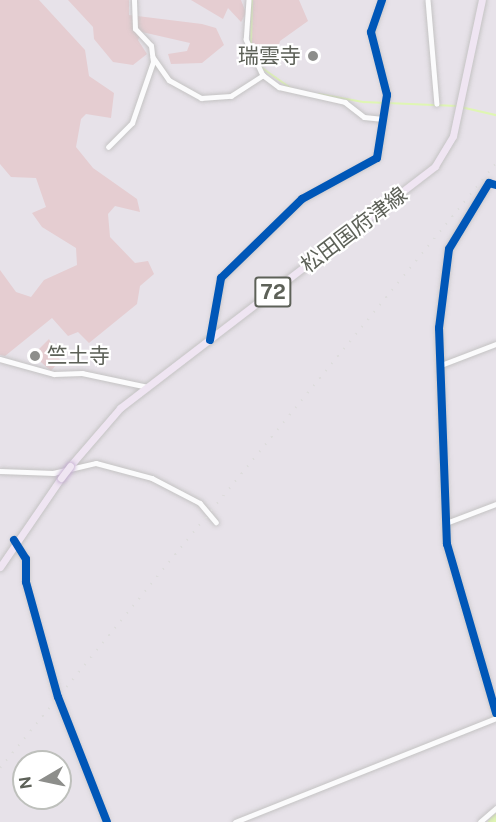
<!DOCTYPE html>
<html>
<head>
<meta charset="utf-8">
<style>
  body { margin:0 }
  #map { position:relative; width:496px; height:822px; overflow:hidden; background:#e7e2e9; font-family:"Public Sans","Noto Sans JP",sans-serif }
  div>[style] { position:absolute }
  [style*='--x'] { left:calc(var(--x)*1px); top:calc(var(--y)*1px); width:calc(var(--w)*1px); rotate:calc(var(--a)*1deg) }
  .green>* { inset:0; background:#e5cdd1 }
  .stream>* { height:1.5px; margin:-0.75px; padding:0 0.75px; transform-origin:0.75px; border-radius:0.75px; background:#dff6b3 }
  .river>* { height:8px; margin:-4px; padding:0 4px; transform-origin:4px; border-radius:4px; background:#dff6b3 }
  .roads { filter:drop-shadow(0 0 2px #c4c3c3) drop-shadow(0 0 2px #c4c3c3) }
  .street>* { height:4.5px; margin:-2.25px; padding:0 2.25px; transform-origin:2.25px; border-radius:2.25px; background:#fbfbfc }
  .secondary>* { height:6px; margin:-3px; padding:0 3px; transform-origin:3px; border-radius:3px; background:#fbfbfc }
  .primary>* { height:7px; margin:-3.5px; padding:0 3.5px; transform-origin:3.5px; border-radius:3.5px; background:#efe5f2 }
  .rail>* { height:1.5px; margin-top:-0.75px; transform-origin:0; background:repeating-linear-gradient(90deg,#dddcdc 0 1.5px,transparent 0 9.5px) }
  .bridges { filter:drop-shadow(0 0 2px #c5afd1) drop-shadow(0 0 2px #c5afd1) }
  .primary-bridge>* { height:7px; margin:-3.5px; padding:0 3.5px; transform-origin:3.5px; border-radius:3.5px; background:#efe5f2 }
  .cycleway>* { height:8px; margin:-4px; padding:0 4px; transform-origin:4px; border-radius:4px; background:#0057b8 }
  .dots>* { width:16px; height:16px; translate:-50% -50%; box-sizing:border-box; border:3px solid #fff; border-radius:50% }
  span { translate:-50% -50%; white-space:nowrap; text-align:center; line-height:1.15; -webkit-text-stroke:4.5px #fff; paint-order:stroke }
  .shield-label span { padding:2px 4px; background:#fff; border:2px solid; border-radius:4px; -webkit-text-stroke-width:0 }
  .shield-label { font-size:20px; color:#5d6158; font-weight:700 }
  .poi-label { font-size:21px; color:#5d6158 }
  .right { translate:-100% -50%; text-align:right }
  .left { translate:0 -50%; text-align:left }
  .street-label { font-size:21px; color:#5d6158 }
  .north { position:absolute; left:12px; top:750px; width:60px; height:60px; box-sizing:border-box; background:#fff; border:2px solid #bec0bc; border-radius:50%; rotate:261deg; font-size:16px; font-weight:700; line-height:24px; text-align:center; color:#5d6158 }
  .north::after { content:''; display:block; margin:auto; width:21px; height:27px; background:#8d8e8b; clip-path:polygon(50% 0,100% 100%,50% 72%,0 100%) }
</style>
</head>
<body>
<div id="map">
  <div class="green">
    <i style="clip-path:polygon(0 0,39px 0,85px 50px,89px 76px,114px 93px,111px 118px,86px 114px,81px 119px,76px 147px,93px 168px,137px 199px,140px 212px,115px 206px,108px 214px,110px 237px,135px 263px,148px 261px,154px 274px,140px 286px,137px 304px,89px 343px,78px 332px,68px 336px,52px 318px,5px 356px,0 355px,0 270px,16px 292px,31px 297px,44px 280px,77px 265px,76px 248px,42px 227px,32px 213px,46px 207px,36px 178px,11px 177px,0 164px)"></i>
    <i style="clip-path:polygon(68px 0,129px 0,129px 15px,202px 24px,216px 28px,224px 45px,202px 63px,171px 64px,168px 54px,187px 51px,190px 43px,142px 32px,138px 40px,147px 54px,133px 65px,113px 62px,94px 39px,93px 27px)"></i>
    <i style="clip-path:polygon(191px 0,241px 0,246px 13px,241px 22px,228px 8px,223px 19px)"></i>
    <i style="clip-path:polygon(253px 0,299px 0,308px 21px,280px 41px,276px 55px,260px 65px,250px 37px)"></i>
    <i style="clip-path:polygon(49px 339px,60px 360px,51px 371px,33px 355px)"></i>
  </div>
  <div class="stream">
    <i style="--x:251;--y:44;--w:44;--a:-88.7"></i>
    <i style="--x:261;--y:67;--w:37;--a:35"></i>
    <i style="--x:319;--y:94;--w:46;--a:10.1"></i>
    <i style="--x:364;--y:102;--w:93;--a:2.5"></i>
    <i style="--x:461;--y:107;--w:36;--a:13"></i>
  </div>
  <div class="river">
    <i style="--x:492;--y:822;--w:6;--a:-45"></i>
  </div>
  <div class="roads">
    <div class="street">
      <i style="--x:249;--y:0;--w:39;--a:94"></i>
      <i style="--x:246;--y:39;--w:40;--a:65"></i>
      <i style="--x:263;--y:75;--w:20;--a:37"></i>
      <i style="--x:279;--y:87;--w:68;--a:12.8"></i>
      <i style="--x:345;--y:102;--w:24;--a:38"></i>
      <i style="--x:364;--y:117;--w:19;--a:6"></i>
      <i style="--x:428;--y:0;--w:104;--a:85.1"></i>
      <i style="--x:153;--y:57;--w:28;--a:55"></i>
      <i style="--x:169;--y:80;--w:37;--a:29"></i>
      <i style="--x:201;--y:98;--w:30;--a:-4"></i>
      <i style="--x:231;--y:96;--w:38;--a:-33"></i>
      <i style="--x:108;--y:147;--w:34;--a:-45"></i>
      <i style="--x:132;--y:123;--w:65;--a:-71"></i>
      <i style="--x:153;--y:62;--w:16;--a:-97"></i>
      <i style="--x:151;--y:46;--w:23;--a:-133"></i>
      <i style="--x:135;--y:29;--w:29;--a:-92"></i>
      <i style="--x:210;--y:340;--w:63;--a:-79.9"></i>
      <i style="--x:221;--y:278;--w:113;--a:-44.3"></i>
      <i style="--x:302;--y:199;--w:85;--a:-28.7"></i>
      <i style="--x:377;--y:158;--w:64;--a:-81"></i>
      <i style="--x:387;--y:95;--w:65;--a:-104.3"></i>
      <i style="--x:371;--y:32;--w:34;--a:-71"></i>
      <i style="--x:0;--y:359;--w:56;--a:15.5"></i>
      <i style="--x:54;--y:374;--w:28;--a:-2"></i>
      <i style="--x:82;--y:373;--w:67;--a:12"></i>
      <i style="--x:441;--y:365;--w:59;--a:-20.9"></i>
      <i style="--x:0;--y:471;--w:54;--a:2.1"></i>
      <i style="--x:53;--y:473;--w:44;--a:-13.1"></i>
      <i style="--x:96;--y:463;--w:58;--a:15"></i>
      <i style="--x:152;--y:478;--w:54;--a:27.5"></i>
      <i style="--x:200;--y:503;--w:25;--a:50"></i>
      <i style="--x:446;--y:523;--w:53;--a:-20.8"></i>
      <i style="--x:14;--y:540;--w:22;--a:58"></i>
      <i style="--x:26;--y:559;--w:23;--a:90"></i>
      <i style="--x:26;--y:582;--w:119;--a:74.5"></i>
      <i style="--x:58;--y:697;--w:134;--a:68.6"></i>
      <i style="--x:235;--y:822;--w:281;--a:-21.7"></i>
      <i style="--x:480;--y:822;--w:21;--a:-41"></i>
    </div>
    <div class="secondary">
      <i style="--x:489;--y:183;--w:77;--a:121.2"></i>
      <i style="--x:449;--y:249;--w:80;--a:97.2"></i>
      <i style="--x:439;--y:328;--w:216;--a:87.9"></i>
      <i style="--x:447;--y:544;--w:176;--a:73.8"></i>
    </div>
    <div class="primary">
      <i style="--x:70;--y:466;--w:77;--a:-49.2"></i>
      <i style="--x:120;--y:408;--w:397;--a:-37.5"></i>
      <i style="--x:435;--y:166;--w:35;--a:-59"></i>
      <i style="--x:453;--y:136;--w:139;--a:-78"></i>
      <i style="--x:0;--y:567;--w:108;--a:-55.6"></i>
    </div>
  </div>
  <div class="rail">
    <i style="--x:0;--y:768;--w:782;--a:-50.65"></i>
  </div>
  <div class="bridges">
    <div class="primary-bridge">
      <i style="--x:61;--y:478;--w:15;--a:-53"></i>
    </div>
  </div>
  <div class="cycleway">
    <i style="--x:496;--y:185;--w:7;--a:-164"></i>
    <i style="--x:489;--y:183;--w:77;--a:121.2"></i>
    <i style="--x:449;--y:249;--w:80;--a:97.2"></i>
    <i style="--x:439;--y:328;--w:216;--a:87.9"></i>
    <i style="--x:447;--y:544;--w:176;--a:73.8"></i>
    <i style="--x:210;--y:340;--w:63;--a:-79.9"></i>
    <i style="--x:221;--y:278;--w:113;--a:-44.3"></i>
    <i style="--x:302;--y:199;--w:85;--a:-28.7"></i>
    <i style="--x:377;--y:158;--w:64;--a:-81"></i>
    <i style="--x:387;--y:95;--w:65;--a:-104.3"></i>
    <i style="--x:371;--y:32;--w:34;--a:-71"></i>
    <i style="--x:14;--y:540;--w:22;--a:58"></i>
    <i style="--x:26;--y:559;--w:23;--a:90"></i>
    <i style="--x:26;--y:582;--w:119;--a:74.5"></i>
    <i style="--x:58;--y:697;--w:134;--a:68.6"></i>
  </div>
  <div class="dots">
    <i style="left:313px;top:56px;background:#8d8e8b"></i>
    <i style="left:35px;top:356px;background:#8d8e8b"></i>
  </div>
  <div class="shield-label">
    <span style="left:273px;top:292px">72</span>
  </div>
  <div class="poi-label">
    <span class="right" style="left:301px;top:56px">瑞雲寺</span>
    <span class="left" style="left:47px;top:356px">竺土寺</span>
  </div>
  <div class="street-label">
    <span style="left:354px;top:230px;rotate:-37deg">松田国府津線</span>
  </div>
  <div class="north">N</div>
</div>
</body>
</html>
